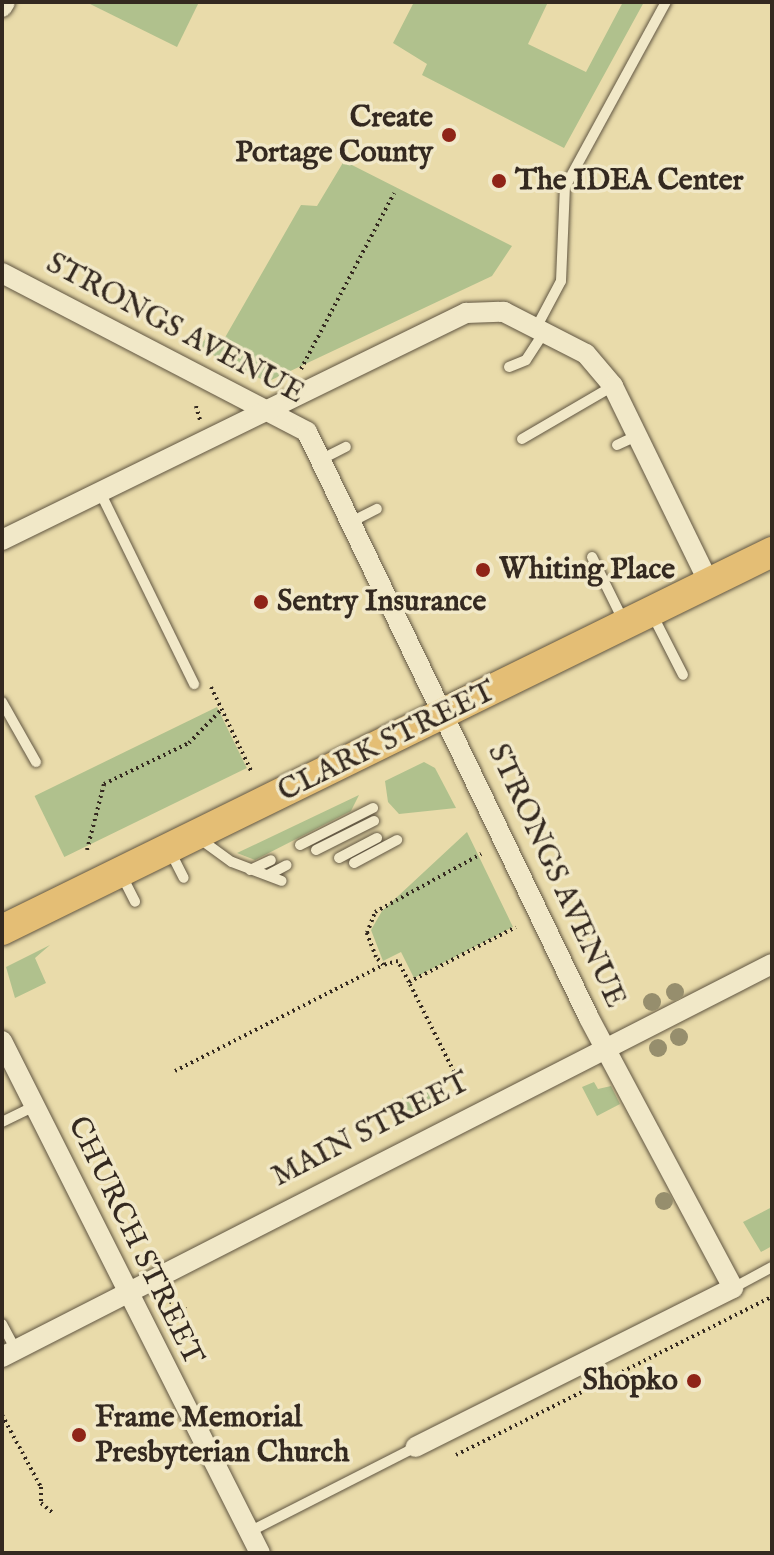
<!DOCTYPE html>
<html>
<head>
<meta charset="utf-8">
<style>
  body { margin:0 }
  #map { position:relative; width:774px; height:1555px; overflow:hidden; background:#e9dbaa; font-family:"IM FELL English",serif }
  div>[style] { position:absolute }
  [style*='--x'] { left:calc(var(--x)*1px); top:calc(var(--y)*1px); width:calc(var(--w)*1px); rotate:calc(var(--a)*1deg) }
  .green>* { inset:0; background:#b0c18d; transform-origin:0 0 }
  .path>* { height:4px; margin-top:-2px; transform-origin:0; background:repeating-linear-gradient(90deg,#342920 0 2px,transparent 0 6px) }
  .roads { filter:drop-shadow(0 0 2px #615642) drop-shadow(0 0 2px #615642) }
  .service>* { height:10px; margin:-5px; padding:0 5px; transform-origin:5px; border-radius:5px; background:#f1e8c8 }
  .minor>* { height:20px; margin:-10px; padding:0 10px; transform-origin:10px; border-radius:10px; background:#f1e8c8 }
  .primary>* { height:30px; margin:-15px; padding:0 15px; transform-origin:15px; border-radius:15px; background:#e4be75 }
  .trees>* { width:18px; height:18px; margin:-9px; border-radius:50%; background:#968e6d }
  .dots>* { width:22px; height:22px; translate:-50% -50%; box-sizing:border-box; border:4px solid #f1e8c8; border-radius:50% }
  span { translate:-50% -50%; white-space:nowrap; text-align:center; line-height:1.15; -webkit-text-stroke:7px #f1e8c8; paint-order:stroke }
  .poi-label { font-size:30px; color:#342920; font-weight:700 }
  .right { translate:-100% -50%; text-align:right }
  .left { translate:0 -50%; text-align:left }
  .street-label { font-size:30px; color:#342920 }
  .frame { position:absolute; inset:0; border:4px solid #342920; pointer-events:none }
</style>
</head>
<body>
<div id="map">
  <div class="green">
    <i style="clip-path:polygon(86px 2px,199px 2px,177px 47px)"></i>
    <i style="clip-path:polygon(414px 2px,548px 2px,528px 44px,586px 72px,623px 2px,644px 2px,564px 148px,422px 75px,427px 64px,393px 43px)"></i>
    <i style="clip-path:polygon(344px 161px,512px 246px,492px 276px,267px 382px,199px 348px,209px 333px,223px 341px,301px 205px,317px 206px)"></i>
    <i style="left:217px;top:707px;width:68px;height:203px;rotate:64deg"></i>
    <i style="clip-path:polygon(424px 762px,435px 768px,456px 808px,399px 814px,388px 802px,385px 781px)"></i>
    <i style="clip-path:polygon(359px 795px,351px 811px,255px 860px,237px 853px)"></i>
    <i style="clip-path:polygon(467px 832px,513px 927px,414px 978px,401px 952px,383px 961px,371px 930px,382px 911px)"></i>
    <i style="clip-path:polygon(50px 945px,35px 958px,46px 983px,15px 998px,6px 967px)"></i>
    <i style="clip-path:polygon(439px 1080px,446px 1097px,411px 1115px,403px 1109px,402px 1098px)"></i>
    <i style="clip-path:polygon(594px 1082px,598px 1089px,611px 1086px,620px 1104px,597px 1116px,582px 1087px)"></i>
    <i style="clip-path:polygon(772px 1207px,772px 1246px,761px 1252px,743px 1222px)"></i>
  </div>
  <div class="path">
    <i style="--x:301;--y:369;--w:199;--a:-62.1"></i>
    <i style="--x:196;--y:406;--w:15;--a:74"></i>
    <i style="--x:211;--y:687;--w:93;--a:64.5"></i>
    <i style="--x:87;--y:850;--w:68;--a:-75.6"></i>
    <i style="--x:104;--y:784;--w:94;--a:-25.8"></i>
    <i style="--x:189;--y:743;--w:46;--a:-45.9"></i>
    <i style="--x:409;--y:982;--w:24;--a:-118"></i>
    <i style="--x:398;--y:961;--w:16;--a:165"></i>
    <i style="--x:383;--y:965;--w:11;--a:-131"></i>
    <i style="--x:376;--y:957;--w:26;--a:-111"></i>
    <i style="--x:367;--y:933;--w:22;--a:-69"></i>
    <i style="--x:375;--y:912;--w:121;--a:-28.7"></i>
    <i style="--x:175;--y:1071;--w:233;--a:-27"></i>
    <i style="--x:462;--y:1088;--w:119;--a:-116.6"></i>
    <i style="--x:409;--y:982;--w:120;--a:-27.2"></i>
    <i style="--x:164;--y:1299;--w:24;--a:24"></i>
    <i style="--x:2;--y:1415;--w:82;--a:61.6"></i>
    <i style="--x:41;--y:1487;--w:16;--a:90"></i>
    <i style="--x:41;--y:1503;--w:17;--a:40"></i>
    <i style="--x:456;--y:1455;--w:353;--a:-26.6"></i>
  </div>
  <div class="roads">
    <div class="service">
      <i style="--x:535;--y:330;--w:55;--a:-62"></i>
      <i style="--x:561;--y:281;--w:94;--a:-87.6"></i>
      <i style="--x:565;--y:187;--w:211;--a:-61.4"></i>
      <i style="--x:509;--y:367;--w:18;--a:-22"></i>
      <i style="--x:526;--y:360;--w:31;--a:-57"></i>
      <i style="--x:522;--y:439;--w:105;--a:-30.2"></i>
      <i style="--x:617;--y:445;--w:21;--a:-25"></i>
      <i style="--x:320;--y:460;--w:29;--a:-27"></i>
      <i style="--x:100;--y:492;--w:214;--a:63.9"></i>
      <i style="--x:351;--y:522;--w:29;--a:-27"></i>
      <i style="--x:592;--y:557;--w:70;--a:63.8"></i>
      <i style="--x:653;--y:616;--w:66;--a:63"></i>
      <i style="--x:2;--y:702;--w:69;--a:60.5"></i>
      <i style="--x:200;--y:839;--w:39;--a:36"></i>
      <i style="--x:232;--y:862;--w:53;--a:20.8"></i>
      <i style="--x:300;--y:845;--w:82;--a:-26.9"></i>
      <i style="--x:316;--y:850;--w:65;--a:-26.6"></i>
      <i style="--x:170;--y:851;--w:30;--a:63"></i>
      <i style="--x:339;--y:858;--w:43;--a:-27.8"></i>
      <i style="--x:354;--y:863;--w:49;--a:-28.1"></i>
      <i style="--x:250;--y:870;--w:23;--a:-25"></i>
      <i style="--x:121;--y:874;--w:31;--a:63"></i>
      <i style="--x:268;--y:875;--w:21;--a:-28"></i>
      <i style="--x:2;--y:1122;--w:37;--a:-26"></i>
      <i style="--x:733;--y:1288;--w:44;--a:-28.3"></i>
      <i style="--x:2;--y:1324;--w:30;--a:62"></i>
      <i style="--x:249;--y:1532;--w:187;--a:-27"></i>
    </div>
    <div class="minor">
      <i style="--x:2;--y:7;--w:6;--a:-59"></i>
      <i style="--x:2;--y:273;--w:344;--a:27.5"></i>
      <i style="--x:307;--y:432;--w:650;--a:64.3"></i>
      <i style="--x:589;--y:1018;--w:306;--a:61.9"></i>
      <i style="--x:733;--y:1288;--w:355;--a:153.4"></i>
      <i style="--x:2;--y:540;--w:517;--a:-26.07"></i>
      <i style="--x:466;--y:313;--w:38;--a:-2"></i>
      <i style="--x:504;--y:312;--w:92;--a:27.1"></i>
      <i style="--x:586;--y:354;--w:42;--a:49.8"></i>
      <i style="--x:613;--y:386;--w:219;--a:64"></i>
      <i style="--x:2;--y:1041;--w:573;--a:63.26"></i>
      <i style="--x:2;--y:1357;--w:864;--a:-27.04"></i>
    </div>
    <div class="primary">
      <i style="--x:2;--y:930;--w:858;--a:-26.15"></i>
    </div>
  </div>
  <div class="trees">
    <i style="left:675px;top:992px"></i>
    <i style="left:652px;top:1002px"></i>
    <i style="left:679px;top:1037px"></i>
    <i style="left:658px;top:1048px"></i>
    <i style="left:664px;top:1201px"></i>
  </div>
  <div class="dots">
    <i style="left:449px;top:135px;background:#8f2418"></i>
    <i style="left:499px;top:181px;background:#8f2418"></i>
    <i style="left:483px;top:570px;background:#8f2418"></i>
    <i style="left:261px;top:602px;background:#8f2418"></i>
    <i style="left:694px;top:1381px;background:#8f2418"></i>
    <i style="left:79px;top:1435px;background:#8f2418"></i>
  </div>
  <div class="poi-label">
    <span class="right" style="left:433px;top:135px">Create<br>Portage County</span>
    <span class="left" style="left:515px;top:181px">The IDEA Center</span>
    <span class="left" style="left:499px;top:570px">Whiting Place</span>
    <span class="left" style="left:277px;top:602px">Sentry Insurance</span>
    <span class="right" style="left:678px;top:1381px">Shopko</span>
    <span class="left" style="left:95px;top:1435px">Frame Memorial<br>Presbyterian Church</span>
  </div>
  <div class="street-label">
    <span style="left:175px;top:329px;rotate:28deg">STRONGS AVENUE</span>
    <span style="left:387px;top:742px;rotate:-26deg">CLARK STREET</span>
    <span style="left:556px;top:876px;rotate:65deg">STRONGS AVENUE</span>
    <span style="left:371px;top:1130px;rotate:-27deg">MAIN STREET</span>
    <span style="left:135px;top:1241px;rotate:64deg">CHURCH STREET</span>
  </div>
  <div class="frame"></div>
</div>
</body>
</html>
